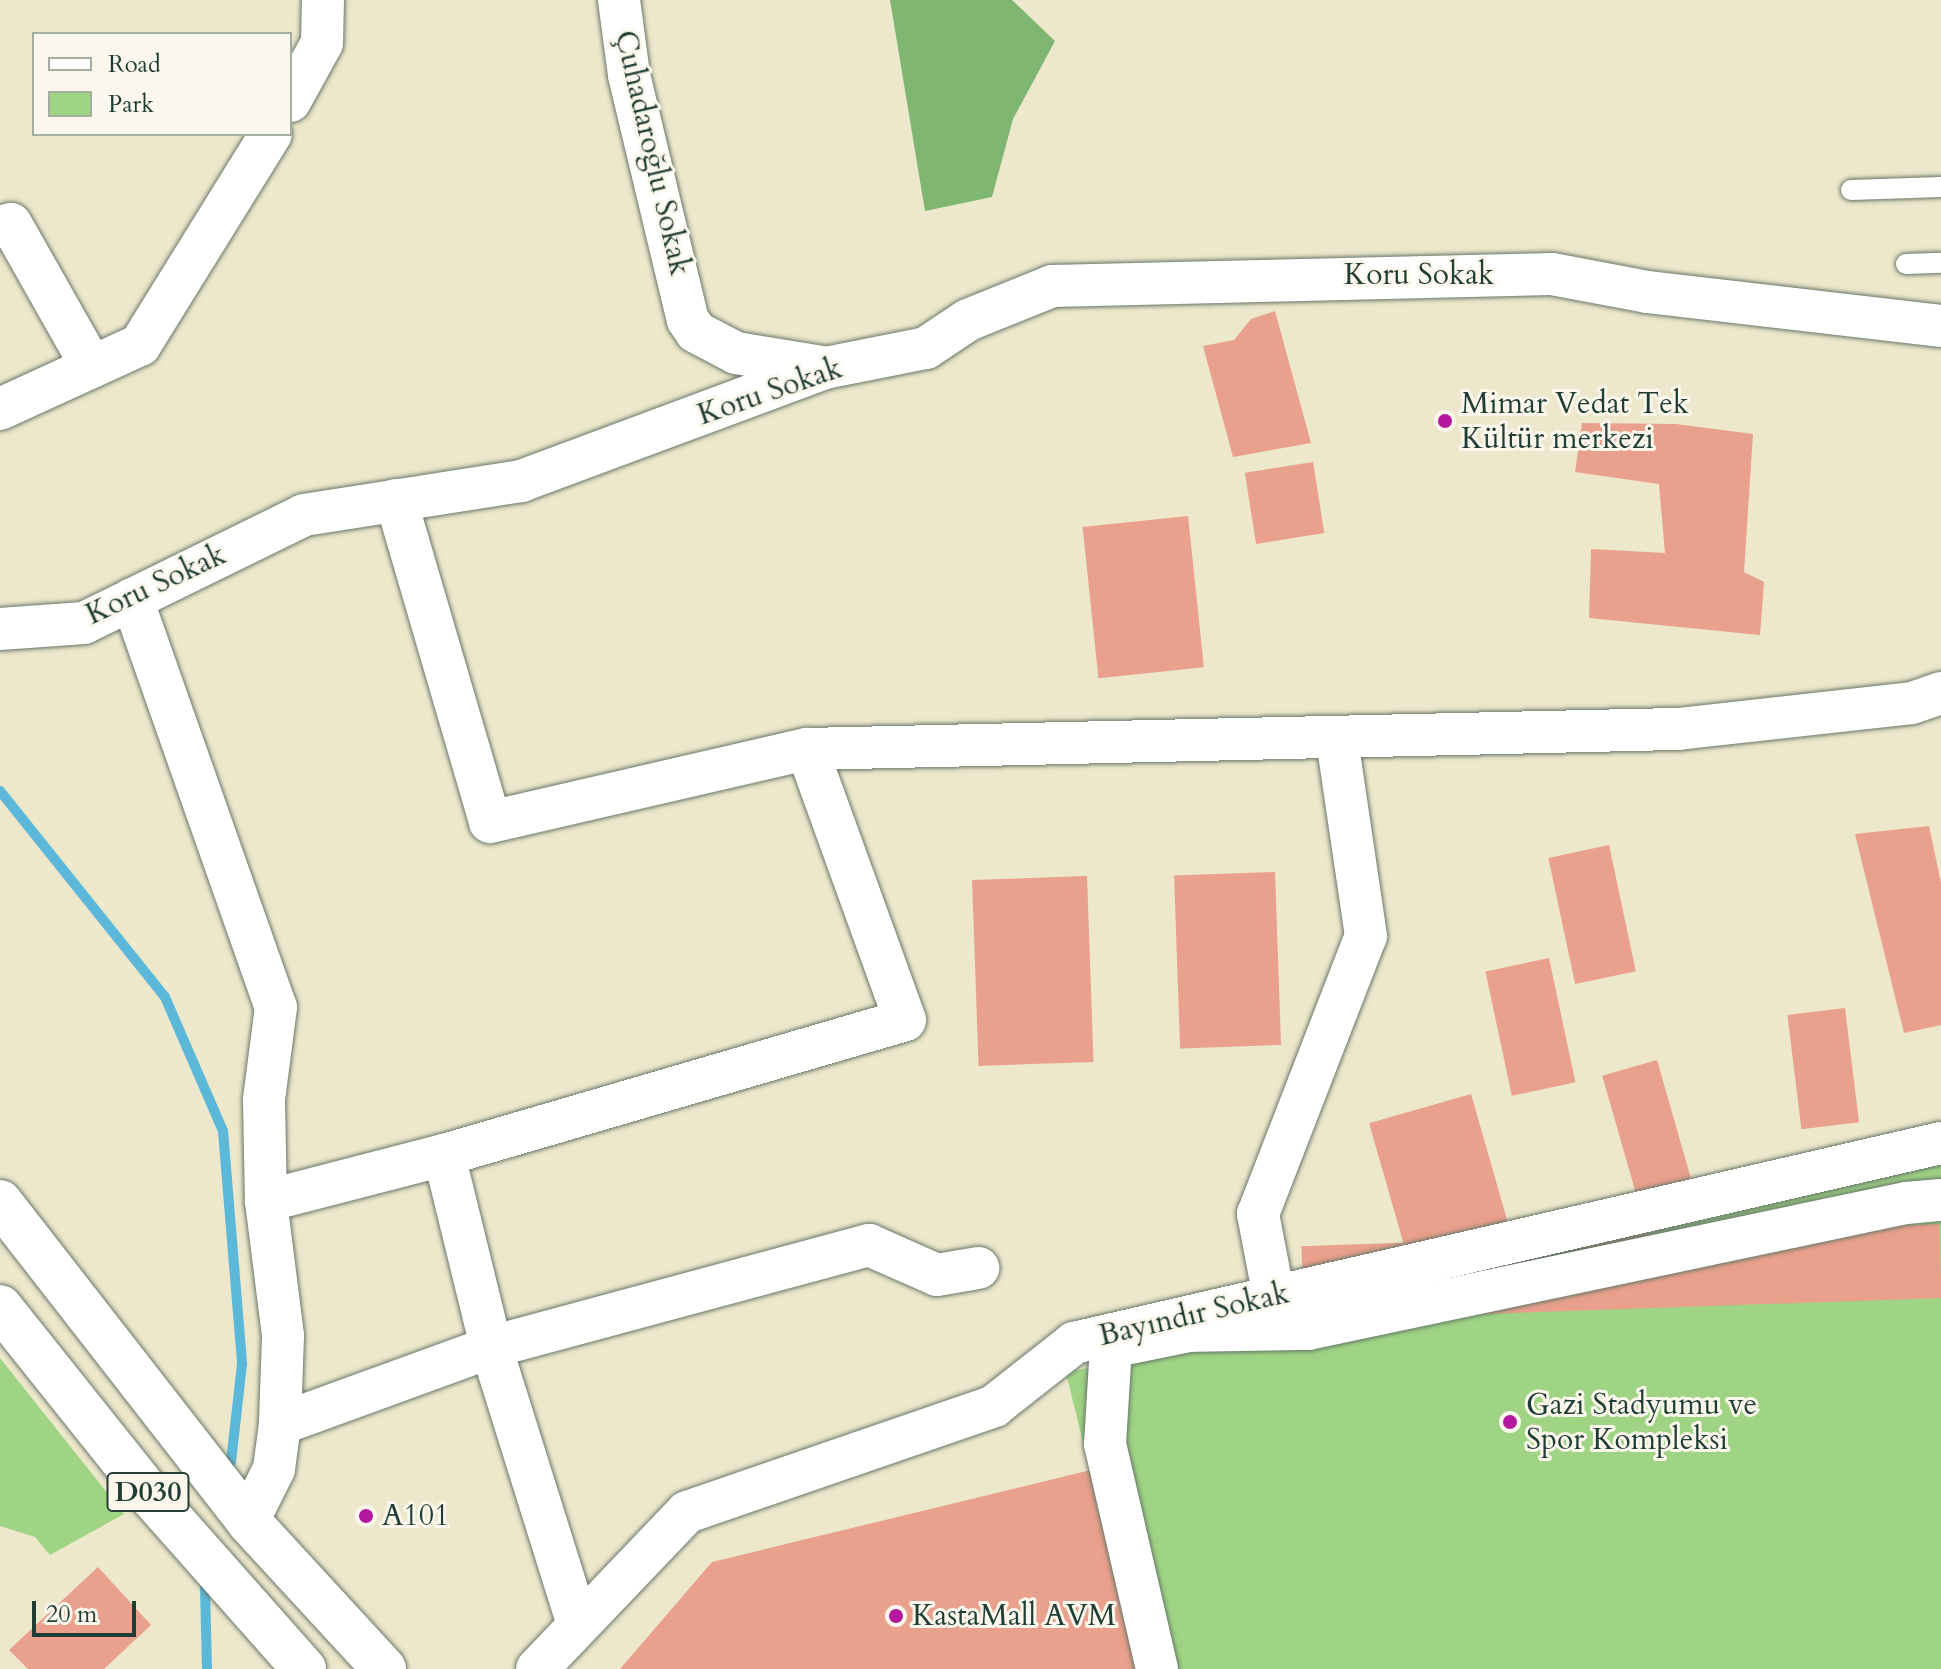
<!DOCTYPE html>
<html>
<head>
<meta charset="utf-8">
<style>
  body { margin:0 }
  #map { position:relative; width:1941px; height:1669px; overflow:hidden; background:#ede7cb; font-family:Cardo,serif }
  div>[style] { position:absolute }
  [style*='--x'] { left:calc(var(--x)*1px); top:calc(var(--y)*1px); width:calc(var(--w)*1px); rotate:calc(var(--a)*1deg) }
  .green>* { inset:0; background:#9fd484 }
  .forest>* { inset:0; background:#7fb672 }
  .stream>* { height:10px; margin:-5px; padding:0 5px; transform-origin:5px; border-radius:5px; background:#5bb8d9 }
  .building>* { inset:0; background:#e9a08c; transform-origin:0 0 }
  .roads { filter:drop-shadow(0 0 2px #677869) drop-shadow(0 0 2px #677869) }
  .lane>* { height:20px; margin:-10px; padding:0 10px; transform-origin:10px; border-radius:10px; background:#fff }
  .street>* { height:42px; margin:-21px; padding:0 21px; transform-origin:21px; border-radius:21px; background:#fff }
  .highway>* { height:44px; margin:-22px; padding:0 22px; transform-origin:22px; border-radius:22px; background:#fff }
  .dots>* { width:22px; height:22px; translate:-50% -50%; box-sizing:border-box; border:4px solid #fbf7ec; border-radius:50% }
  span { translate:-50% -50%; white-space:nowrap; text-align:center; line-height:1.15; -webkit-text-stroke:6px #fbf7ec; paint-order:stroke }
  .shield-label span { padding:2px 6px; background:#fbf7ec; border:2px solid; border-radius:6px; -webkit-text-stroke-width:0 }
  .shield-label { font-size:28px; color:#1f3d34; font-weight:700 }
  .street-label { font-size:30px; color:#1f3d34 }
  .poi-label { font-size:30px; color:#1f3d34 }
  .left { translate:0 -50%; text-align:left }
  .legend { position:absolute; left:32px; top:32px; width:260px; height:104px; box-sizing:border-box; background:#fbf7ec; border:2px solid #a3ada2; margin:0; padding:10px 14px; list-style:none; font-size:24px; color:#1f3d34 }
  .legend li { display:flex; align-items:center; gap:16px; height:40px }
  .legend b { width:40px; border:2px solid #a3ada2 }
  .scale { position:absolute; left:32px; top:1601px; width:104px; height:36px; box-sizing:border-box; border:4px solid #1f3d34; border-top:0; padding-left:10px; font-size:24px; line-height:28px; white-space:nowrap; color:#1f3d34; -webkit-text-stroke:6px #fbf7ec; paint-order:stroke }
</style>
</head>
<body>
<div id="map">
  <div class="green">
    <i style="clip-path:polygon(1941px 1162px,1941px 1669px,1139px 1669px,1066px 1373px)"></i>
    <i style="clip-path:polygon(0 1358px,124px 1514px,50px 1555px,35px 1537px,0 1526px)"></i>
  </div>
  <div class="forest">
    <i style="clip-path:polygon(890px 0,1012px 0,1055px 41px,1013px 119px,992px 197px,925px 211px)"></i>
  </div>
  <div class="stream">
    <i style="--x:0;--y:791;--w:264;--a:51.3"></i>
    <i style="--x:165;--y:997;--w:146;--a:66.6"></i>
    <i style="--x:223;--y:1131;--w:234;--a:85.3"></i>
    <i style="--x:242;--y:1364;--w:99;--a:96.4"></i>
    <i style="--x:205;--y:1587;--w:82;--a:88.6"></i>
  </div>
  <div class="building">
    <i style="clip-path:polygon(1275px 311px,1311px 443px,1233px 457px,1203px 346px,1234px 340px,1251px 319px)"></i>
    <i style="clip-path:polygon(1582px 423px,1676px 424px,1753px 434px,1744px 572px,1764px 582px,1760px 635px,1589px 618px,1591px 549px,1665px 553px,1659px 484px,1575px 472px)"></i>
    <i style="left:1313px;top:462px;width:72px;height:69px;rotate:81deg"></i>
    <i style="left:1188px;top:516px;width:152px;height:106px;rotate:84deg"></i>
    <i style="clip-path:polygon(1929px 826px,1941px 883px,1941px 1025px,1904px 1033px,1855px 834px)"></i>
    <i style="left:1609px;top:845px;width:129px;height:62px;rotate:78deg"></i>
    <i style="left:1275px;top:872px;width:173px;height:101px;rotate:88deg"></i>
    <i style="left:1087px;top:876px;width:186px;height:115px;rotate:88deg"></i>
    <i style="left:1549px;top:958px;width:127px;height:65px;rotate:78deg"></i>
    <i style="left:1845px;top:1008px;width:115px;height:58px;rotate:83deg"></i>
    <i style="left:1657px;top:1060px;width:129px;height:57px;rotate:74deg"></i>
    <i style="left:1471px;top:1094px;width:136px;height:106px;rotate:74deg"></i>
    <i style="left:1939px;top:1224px;width:74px;height:638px;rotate:88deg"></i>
    <i style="clip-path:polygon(1091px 1470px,1139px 1669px,620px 1669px,712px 1562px)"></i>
    <i style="clip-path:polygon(98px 1567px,151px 1625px,104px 1669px,28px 1669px,9px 1650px)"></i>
  </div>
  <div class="roads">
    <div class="lane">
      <i style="--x:1851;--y:190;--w:90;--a:-1.9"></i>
      <i style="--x:1906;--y:264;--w:35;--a:-2"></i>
    </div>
    <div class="street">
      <i style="--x:619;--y:0;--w:76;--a:82.4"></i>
      <i style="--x:629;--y:75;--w:252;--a:76.5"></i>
      <i style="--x:688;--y:320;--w:14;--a:56"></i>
      <i style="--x:696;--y:332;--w:45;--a:27.7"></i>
      <i style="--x:736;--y:353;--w:87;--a:9.2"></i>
      <i style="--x:290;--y:101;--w:66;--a:-61.1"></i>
      <i style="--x:322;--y:43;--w:43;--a:-88.7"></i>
      <i style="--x:0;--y:227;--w:11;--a:-15"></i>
      <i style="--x:11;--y:224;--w:164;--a:60.5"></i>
      <i style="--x:0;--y:409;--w:154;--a:-24.6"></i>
      <i style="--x:140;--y:345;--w:248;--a:-58.2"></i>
      <i style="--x:396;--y:500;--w:335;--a:73.7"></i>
      <i style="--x:490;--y:822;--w:325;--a:-13"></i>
      <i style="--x:132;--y:599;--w:433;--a:70.6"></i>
      <i style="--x:276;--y:1007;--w:94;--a:97.4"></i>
      <i style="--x:264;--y:1100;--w:101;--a:88.9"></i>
      <i style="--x:266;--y:1201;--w:136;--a:82.8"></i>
      <i style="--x:283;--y:1336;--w:88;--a:92"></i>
      <i style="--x:280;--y:1424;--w:45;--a:97.6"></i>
      <i style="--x:274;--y:1469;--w:58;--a:116.6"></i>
      <i style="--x:0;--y:629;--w:84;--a:-4.1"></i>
      <i style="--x:84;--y:623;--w:245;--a:-26.1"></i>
      <i style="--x:304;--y:515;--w:220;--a:-8.9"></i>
      <i style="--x:521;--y:481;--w:324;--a:-20.4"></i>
      <i style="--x:825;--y:368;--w:103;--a:-11.2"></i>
      <i style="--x:926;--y:348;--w:50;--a:-33.7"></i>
      <i style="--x:968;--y:320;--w:91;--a:-22"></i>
      <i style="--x:1052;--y:286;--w:500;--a:-1.37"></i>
      <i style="--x:1552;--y:274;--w:98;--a:10.6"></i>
      <i style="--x:1648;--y:292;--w:295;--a:6.6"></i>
      <i style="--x:444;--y:1155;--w:198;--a:76.2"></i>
      <i style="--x:491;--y:1347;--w:291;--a:72.6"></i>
      <i style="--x:266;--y:1201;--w:184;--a:-14.5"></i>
      <i style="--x:444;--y:1155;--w:480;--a:-16.3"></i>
      <i style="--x:905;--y:1020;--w:288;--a:-109.9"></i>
      <i style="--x:807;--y:749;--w:871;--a:-1.32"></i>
      <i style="--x:1678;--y:729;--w:235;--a:-6.3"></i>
      <i style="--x:1912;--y:703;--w:31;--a:-19"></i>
      <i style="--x:1274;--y:1297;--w:85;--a:-100.9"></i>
      <i style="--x:1258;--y:1214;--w:298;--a:-68.8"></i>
      <i style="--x:1366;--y:936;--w:198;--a:-98.4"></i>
      <i style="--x:280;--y:1424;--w:225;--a:-20"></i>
      <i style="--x:491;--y:1347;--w:392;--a:-15.1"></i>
      <i style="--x:869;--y:1245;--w:74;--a:23.8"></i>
      <i style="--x:937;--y:1275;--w:42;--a:-9.7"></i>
      <i style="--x:537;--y:1669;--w:217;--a:-46.3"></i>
      <i style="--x:687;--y:1512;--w:325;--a:-19"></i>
      <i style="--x:994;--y:1406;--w:102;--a:-38.2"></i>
      <i style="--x:1074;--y:1343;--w:890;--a:-12.99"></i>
      <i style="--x:1157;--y:1669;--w:231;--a:-103"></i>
      <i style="--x:1105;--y:1444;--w:97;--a:-86.5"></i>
      <i style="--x:1111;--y:1347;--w:80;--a:-11.6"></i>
      <i style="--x:1189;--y:1331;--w:119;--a:-1"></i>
      <i style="--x:1308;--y:1329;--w:611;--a:-11.9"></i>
      <i style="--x:1906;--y:1203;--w:35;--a:-5"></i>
    </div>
    <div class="highway">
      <i style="--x:0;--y:1202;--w:404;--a:52.1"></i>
      <i style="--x:248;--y:1521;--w:201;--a:47.4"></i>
      <i style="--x:0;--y:1307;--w:242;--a:51.4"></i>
      <i style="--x:151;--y:1496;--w:231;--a:48.5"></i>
    </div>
  </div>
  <div class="dots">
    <i style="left:1445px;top:421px;background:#b5179e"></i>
    <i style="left:1510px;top:1422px;background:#b5179e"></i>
    <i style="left:366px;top:1516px;background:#b5179e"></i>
    <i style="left:896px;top:1616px;background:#b5179e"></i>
  </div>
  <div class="shield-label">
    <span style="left:148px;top:1492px">D030</span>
  </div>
  <div class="street-label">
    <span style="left:652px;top:153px;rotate:77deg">Çuhadaroğlu Sokak</span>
    <span style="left:1419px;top:275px">Koru Sokak</span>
    <span style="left:770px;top:392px;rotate:-19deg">Koru Sokak</span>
    <span style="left:156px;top:585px;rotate:-25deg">Koru Sokak</span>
    <span style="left:1194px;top:1315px;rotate:-13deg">Bayındır Sokak</span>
  </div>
  <div class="poi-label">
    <span class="left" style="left:1461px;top:421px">Mimar Vedat Tek<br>Kültür merkezi</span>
    <span class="left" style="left:1526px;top:1422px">Gazi Stadyumu ve<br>Spor Kompleksi</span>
    <span class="left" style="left:382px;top:1516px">A101</span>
    <span class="left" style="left:912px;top:1616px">KastaMall AVM</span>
  </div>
  <ul class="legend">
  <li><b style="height:10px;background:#fff"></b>Road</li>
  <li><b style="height:22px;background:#9fd484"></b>Park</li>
  </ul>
  <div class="scale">20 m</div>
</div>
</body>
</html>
